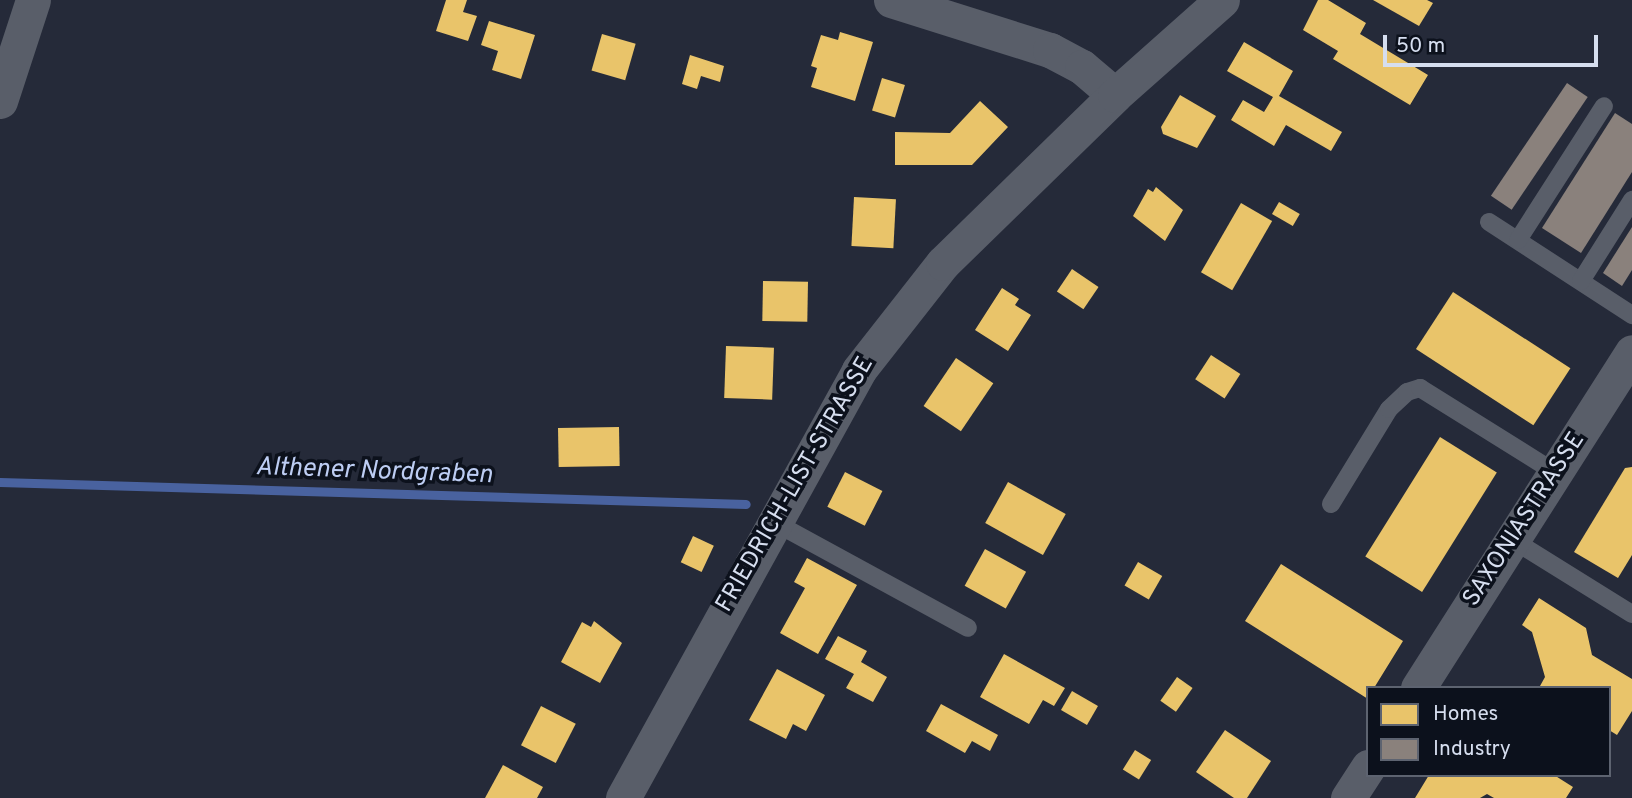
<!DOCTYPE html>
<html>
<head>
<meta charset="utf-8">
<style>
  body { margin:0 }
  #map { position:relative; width:1632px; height:798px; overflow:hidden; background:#252a39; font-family:Overpass,sans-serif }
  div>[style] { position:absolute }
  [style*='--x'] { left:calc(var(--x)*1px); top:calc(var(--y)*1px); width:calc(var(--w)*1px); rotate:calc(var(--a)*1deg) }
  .homes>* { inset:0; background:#e9c46a; transform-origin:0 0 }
  .industry>* { inset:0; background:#8a817c; transform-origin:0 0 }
  .stream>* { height:9px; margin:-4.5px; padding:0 4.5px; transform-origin:4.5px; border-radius:4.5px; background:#49629f }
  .lane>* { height:18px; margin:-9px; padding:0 9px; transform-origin:9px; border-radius:9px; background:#595e69 }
  .street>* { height:35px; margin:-17.5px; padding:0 17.5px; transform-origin:17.5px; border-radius:17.5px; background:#595e69 }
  span { translate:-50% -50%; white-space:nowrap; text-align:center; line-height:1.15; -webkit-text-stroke:7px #0c111c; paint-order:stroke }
  .street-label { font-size:24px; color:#d6deef }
  .water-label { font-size:26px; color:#bdcdf3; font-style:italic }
  .legend { position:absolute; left:1366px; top:686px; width:245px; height:91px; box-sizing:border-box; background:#0c111c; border:2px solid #5d6370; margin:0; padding:9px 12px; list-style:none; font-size:21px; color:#d6deef }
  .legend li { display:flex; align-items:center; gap:14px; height:35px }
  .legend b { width:35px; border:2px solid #5d6370 }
  .scale { position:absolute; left:1383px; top:35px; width:215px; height:32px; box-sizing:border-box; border:4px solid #d6deef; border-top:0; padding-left:9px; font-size:21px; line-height:24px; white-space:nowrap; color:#d6deef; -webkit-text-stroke:5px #0c111c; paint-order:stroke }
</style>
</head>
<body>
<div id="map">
  <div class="homes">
    <i style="clip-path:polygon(446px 0,467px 0,463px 12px,477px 16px,468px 41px,436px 31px)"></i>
    <i style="clip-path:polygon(1318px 0,1328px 0,1366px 23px,1360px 34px,1428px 75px,1410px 105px,1333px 59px,1338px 51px,1303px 30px)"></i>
    <i style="clip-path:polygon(1373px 0,1427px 0,1433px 3px,1419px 26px)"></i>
    <i style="clip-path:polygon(489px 21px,535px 35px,521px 79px,492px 70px,498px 51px,481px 45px)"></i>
    <i style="clip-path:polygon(840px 32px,873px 42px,855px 101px,811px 87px,817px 68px,811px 66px,821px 35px,838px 40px)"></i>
    <i style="left:602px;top:34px;width:35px;height:38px;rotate:16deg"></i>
    <i style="clip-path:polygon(1244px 42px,1293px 71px,1279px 96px,1342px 132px,1331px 151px,1286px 125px,1274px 146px,1231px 120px,1243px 100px,1264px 112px,1273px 97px,1227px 71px)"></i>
    <i style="clip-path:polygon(690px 55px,724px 66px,720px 82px,701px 76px,697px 89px,682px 84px)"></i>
    <i style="left:882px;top:78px;width:24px;height:34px;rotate:17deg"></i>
    <i style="clip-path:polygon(1180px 95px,1216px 116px,1197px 148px,1163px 134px,1161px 127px)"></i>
    <i style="clip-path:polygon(980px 101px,1008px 127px,972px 165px,895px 165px,895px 132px,950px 133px)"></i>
    <i style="clip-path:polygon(1156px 187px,1183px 210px,1165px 241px,1133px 216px,1148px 189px,1153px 192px)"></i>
    <i style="left:854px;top:197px;width:42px;height:49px;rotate:3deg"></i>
    <i style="left:1279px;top:202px;width:24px;height:14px;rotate:30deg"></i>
    <i style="left:1241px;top:203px;width:36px;height:80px;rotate:30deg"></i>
    <i style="left:1072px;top:269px;width:32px;height:27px;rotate:34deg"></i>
    <i style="left:763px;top:281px;width:45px;height:40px;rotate:1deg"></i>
    <i style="clip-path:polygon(1002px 288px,1019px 299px,1015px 305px,1031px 315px,1008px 351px,975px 330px)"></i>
    <i style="left:1453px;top:292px;width:140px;height:68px;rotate:33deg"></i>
    <i style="left:726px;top:346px;width:48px;height:52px;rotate:2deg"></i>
    <i style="left:1211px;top:355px;width:35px;height:29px;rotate:33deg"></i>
    <i style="left:956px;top:358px;width:45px;height:58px;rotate:34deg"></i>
    <i style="left:619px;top:427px;width:39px;height:61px;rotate:89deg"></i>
    <i style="left:1440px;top:437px;width:67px;height:141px;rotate:32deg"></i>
    <i style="clip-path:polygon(1632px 467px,1632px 555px,1618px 578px,1574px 552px,1625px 468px)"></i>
    <i style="left:845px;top:472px;width:42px;height:39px;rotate:27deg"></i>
    <i style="left:1008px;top:482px;width:66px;height:47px;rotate:29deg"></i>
    <i style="left:693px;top:536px;width:23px;height:29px;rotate:25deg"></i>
    <i style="left:985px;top:549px;width:47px;height:42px;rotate:29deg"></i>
    <i style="clip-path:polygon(807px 558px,857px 585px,818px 654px,780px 633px,805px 588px,794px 582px)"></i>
    <i style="left:1138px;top:562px;width:28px;height:27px;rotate:30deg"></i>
    <i style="clip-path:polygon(1281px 564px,1403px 641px,1374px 688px,1368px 688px,1368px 699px,1245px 621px)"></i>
    <i style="clip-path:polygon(1539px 598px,1586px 628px,1592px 655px,1632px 679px,1632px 711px,1617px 735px,1609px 730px,1609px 688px,1540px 686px,1545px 677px,1532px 632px,1522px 625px)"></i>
    <i style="clip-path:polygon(594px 621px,622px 643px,600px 683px,561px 662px,582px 622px,591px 627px)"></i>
    <i style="clip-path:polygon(838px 636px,867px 651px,861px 662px,887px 677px,873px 702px,846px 688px,854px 674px,825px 659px)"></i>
    <i style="clip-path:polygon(1004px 654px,1065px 688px,1054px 706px,1043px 700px,1029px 724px,980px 697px)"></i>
    <i style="clip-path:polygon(777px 669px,825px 695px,806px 731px,793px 724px,786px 739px,749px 720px)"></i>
    <i style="left:1177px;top:677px;width:19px;height:29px;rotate:35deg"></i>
    <i style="left:1072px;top:691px;width:30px;height:22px;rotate:30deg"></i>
    <i style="clip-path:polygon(941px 704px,998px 735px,990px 751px,972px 741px,965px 753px,926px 731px)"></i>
    <i style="left:541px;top:706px;width:39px;height:44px;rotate:27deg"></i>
    <i style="clip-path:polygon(1225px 730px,1271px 761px,1247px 798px,1234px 798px,1196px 772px)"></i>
    <i style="left:1135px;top:750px;width:19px;height:23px;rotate:32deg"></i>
    <i style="clip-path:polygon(503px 765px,543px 787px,537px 798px,485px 798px)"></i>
    <i style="clip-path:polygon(1429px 775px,1554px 775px,1573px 787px,1566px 798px,1494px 798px,1487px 794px,1480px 798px,1415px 798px)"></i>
  </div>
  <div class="industry">
    <i style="left:1567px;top:83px;width:25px;height:136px;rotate:34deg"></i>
    <i style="clip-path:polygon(1615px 113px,1632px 124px,1632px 172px,1581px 253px,1542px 228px)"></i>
    <i style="clip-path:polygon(1632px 227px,1632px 270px,1622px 286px,1603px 273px)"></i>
  </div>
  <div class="stream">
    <i style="--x:0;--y:482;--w:746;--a:1.69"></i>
  </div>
  <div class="lane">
    <i style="--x:1489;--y:222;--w:171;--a:33"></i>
    <i style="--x:1518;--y:240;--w:159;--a:-57.3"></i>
    <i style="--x:1581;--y:281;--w:96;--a:-57.8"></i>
    <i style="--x:1331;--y:504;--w:111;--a:-58.6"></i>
    <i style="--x:1389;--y:409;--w:25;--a:-43"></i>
    <i style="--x:1407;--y:392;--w:14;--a:-17"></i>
    <i style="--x:1420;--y:388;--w:160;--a:32"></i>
    <i style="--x:772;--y:521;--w:223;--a:28.6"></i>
    <i style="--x:1513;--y:540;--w:140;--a:31.9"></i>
  </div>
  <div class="street">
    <i style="--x:891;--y:0;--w:167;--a:17.5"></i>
    <i style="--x:1050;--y:50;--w:36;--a:28"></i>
    <i style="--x:1082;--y:67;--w:43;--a:40.3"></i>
    <i style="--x:0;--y:101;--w:106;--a:-71.9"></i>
    <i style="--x:1418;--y:688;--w:398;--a:-57.5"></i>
    <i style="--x:623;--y:798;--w:489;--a:-61.1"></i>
    <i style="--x:859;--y:370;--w:136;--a:-51.9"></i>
    <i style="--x:943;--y:263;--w:240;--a:-44.3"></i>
    <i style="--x:1115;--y:95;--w:143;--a:-41.6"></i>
    <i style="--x:1348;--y:798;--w:37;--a:-57"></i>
  </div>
  <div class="street-label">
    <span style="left:796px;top:485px;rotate:-60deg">FRIEDRICH-LIST-STRASSE</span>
    <span style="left:1525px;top:520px;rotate:-57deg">SAXONIASTRASSE</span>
  </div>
  <div class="water-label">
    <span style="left:374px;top:472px;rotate:2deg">Althener Nordgraben</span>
  </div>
  <ul class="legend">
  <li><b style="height:19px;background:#e9c46a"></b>Homes</li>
  <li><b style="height:19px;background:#8a817c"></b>Industry</li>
  </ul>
  <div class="scale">50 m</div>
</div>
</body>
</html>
